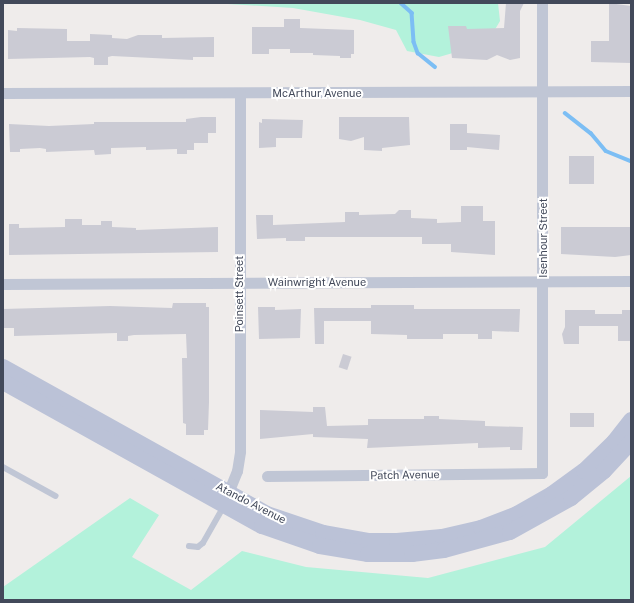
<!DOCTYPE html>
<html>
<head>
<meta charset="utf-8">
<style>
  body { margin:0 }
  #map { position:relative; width:634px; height:603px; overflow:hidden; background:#efeceb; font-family:"Public Sans",sans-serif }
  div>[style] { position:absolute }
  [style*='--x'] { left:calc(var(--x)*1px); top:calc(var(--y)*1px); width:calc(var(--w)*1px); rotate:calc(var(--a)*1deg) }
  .green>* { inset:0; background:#b3f2db }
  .stream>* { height:3.5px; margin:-1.75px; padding:0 1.75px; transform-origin:1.75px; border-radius:1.75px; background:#7cbef4 }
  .building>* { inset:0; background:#cbcbd4; transform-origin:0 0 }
  .lane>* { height:5.5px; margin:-2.75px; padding:0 2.75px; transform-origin:2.75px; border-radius:2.75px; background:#c0c6d5 }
  .street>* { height:11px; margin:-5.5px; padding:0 5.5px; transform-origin:5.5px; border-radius:5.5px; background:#c0c6d5 }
  .secondary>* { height:16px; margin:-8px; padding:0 8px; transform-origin:8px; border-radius:8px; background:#bbc2d7 }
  span { translate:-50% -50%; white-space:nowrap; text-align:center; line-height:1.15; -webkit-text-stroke:4px #fff; paint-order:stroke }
  .street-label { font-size:11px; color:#42495a }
  .frame { position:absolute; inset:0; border:4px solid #42495a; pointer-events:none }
</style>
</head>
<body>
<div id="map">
  <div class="green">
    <i style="clip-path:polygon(211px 3px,498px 3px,500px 21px,487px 43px,439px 57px,407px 51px,396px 30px,360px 20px,293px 8px)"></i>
    <i style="clip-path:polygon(631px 476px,631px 600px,3px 600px,3px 587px,130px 498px,159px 515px,132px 557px,191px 590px,242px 551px,306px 567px,428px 578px,545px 547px)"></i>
  </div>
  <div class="stream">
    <i style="--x:401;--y:3;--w:15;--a:42"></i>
    <i style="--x:412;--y:13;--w:29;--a:86"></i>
    <i style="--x:414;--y:42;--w:12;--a:70"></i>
    <i style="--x:418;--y:53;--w:22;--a:39"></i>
    <i style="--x:565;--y:113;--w:33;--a:38"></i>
    <i style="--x:591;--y:133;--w:23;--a:50"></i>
    <i style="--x:606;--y:151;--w:27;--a:22"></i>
  </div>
  <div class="building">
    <i style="clip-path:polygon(506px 3px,524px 3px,520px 11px,520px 58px,510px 60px,497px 55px,487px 60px,452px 58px,448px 26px,466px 26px,467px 29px,504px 28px)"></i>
    <i style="clip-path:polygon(609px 3px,631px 6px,631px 63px,591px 62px,591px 41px,609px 41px)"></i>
    <i style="clip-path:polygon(284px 19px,300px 19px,300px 28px,354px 30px,354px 54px,351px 54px,351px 58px,340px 58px,340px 56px,313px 55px,313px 53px,290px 53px,290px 49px,269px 49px,269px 54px,252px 54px,252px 27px,284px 27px)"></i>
    <i style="clip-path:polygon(17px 28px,67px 29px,67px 41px,90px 41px,90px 34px,112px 35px,112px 38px,127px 39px,138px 35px,162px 35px,162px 38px,214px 37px,214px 57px,193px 57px,193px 60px,112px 56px,108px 57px,108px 65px,94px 65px,94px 58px,90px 57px,8px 59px,8px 30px,17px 31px)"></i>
    <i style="clip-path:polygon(201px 117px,216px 117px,216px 133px,208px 133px,208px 143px,194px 143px,194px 150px,187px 150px,187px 154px,177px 154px,177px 149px,146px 150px,146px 147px,111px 148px,111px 154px,95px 155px,94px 150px,46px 152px,46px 149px,40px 148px,20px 149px,20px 152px,10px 152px,9px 124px,49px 126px,94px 124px,94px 122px,186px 122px,186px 119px)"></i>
    <i style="clip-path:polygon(339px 117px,409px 117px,410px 145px,382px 148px,382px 151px,364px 150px,364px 137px,351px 141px,339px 139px)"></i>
    <i style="clip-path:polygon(262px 119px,303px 120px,302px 138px,276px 138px,276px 147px,259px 148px,259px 122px,262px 123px)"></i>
    <i style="clip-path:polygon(450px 124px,467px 124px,467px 133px,500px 135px,499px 150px,467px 147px,467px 150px,450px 150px)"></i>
    <i style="left:569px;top:156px;width:25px;height:28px"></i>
    <i style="clip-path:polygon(461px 206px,483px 206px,483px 221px,495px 221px,495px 255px,451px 252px,451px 244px,422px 244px,422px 237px,305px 237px,305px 241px,286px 241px,286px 238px,257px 239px,256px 215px,273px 215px,273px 225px,345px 222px,345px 212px,359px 212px,359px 215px,395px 214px,399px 210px,411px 210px,411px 218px,437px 219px,437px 223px,461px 222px)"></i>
    <i style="clip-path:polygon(65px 219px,82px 219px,82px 225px,101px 225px,101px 221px,112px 221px,112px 227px,136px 228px,136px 230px,218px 227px,218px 252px,9px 255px,9px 224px,19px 224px,19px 228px,65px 227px)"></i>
    <i style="clip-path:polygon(561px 227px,631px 227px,631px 255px,615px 257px,561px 254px)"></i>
    <i style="clip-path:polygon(173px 303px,206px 303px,206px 307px,209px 307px,209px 402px,208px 430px,204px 430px,204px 435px,186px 435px,186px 424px,183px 423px,182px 358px,187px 358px,186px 334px,134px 335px,128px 336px,128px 341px,117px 341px,117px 333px,14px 336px,14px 328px,3px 328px,3px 309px,110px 306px,172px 308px)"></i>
    <i style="clip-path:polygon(371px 305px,414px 305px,414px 309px,520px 309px,519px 332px,492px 331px,492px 339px,478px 339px,478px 334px,443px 334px,443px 339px,407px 339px,407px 335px,371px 334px,371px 321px,324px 321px,324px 344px,315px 344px,314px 308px,371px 308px)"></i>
    <i style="clip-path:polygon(258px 307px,275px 307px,275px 310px,301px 309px,300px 338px,259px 339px)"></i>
    <i style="clip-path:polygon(565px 310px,595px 310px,595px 314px,622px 314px,622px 310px,631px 310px,631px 341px,618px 341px,618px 326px,579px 326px,579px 344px,564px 344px,562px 334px,565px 327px)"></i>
    <i style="left:343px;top:354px;width:9px;height:14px;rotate:18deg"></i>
    <i style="clip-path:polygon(313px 407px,325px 407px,327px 426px,368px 425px,368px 419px,424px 419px,424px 416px,439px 416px,439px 419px,485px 421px,485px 426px,523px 427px,522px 450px,510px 450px,510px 447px,478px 448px,478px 443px,367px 448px,368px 439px,313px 437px,313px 434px,260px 439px,260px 410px,313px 412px)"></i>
    <i style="left:594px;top:413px;width:14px;height:24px;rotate:90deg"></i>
  </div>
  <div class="lane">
    <i style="--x:3;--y:467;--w:60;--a:28.7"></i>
    <i style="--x:189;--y:546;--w:9;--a:6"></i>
    <i style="--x:198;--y:547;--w:6;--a:-39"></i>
    <i style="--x:203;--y:543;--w:43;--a:-60.4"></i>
  </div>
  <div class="street">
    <i style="--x:3;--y:93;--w:628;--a:-0.18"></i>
    <i style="--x:3;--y:284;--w:628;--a:-0.27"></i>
    <i style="--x:267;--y:476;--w:275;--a:-0.6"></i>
    <i style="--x:542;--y:473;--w:470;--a:-90"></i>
    <i style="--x:228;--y:493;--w:24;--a:-68"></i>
    <i style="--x:237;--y:471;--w:20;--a:-81"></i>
    <i style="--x:240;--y:451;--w:358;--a:-90"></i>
  </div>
  <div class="secondary">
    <i style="--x:3;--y:367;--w:302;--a:29.1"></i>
    <i style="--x:267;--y:514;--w:59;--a:18.7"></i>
    <i style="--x:323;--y:533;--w:47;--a:9.9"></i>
    <i style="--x:369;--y:541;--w:28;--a:0"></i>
    <i style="--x:397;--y:541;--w:45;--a:-5.1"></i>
    <i style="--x:442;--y:537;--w:40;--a:-13"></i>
    <i style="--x:481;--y:528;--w:39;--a:-21"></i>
    <i style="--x:517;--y:514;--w:40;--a:-29.7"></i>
    <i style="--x:552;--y:494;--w:39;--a:-36"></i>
    <i style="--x:584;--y:471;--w:42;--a:-44"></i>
    <i style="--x:614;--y:442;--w:28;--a:-52"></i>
    <i style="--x:3;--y:382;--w:296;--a:29.1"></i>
    <i style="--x:262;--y:526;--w:61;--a:19"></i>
    <i style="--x:320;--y:546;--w:49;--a:9.5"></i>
    <i style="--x:368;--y:554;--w:44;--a:0"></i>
    <i style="--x:412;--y:554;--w:32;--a:-7"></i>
    <i style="--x:444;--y:550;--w:68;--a:-15.3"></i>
    <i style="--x:510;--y:532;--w:70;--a:-29.1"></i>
    <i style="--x:571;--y:498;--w:43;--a:-39.3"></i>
    <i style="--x:604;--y:471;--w:40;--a:-47"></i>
  </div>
  <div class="street-label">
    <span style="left:317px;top:93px">McArthur Avenue</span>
    <span style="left:543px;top:238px;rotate:-90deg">Isenhour Street</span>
    <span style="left:317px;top:282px">Wainwright Avenue</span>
    <span style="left:239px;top:294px;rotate:-90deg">Poinsett Street</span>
    <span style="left:405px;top:475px;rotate:-1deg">Patch Avenue</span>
    <span style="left:251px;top:503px;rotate:27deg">Atando Avenue</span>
  </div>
  <div class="frame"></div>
</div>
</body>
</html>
